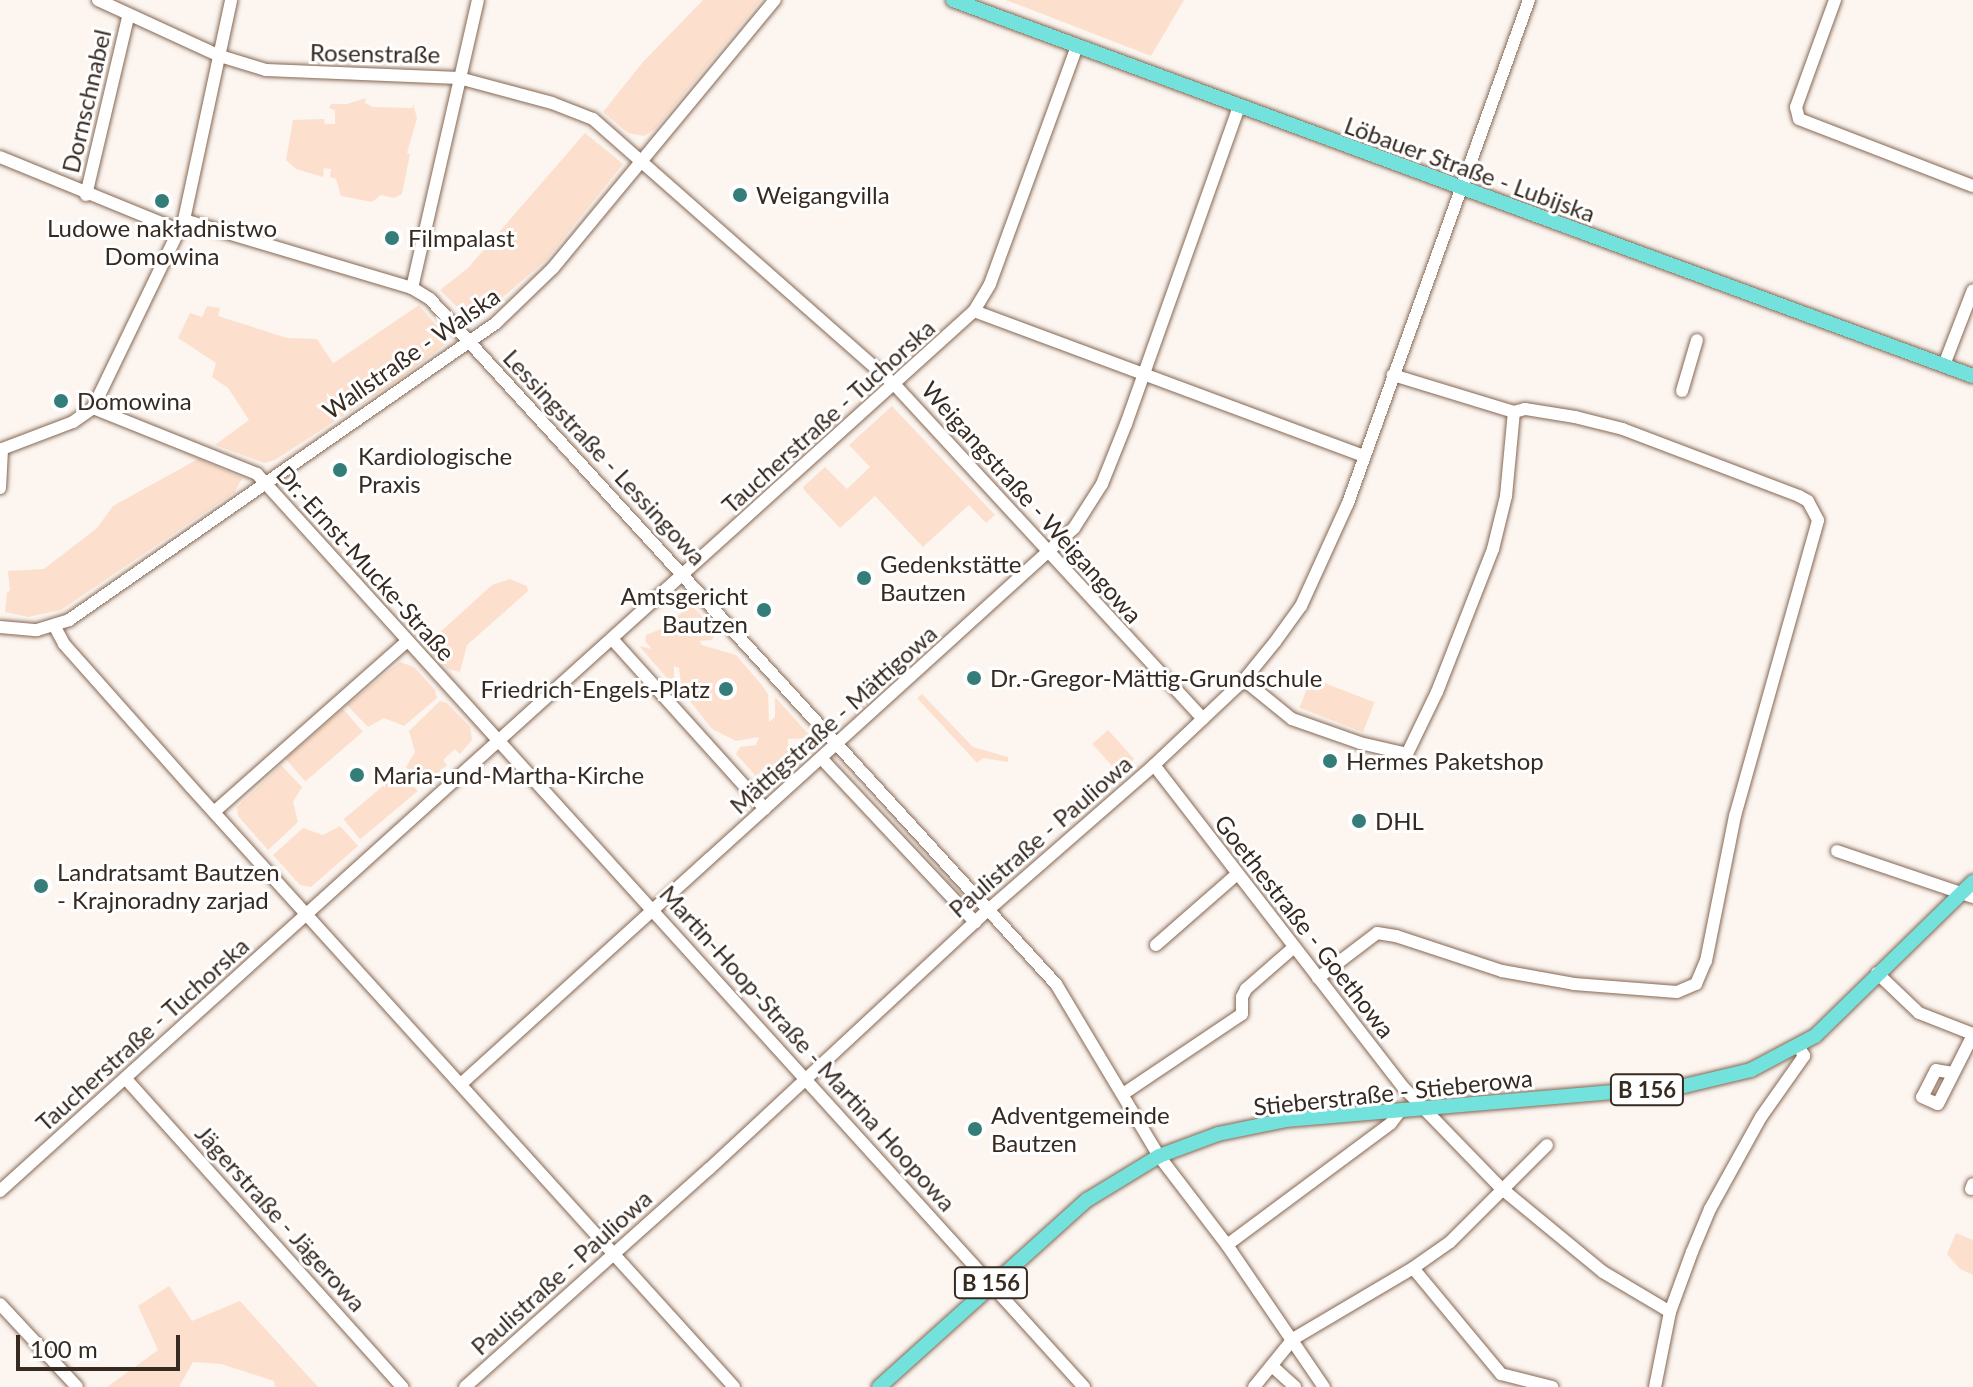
<!DOCTYPE html>
<html>
<head>
<meta charset="utf-8">
<style>
  body { margin:0 }
  #map { position:relative; width:1973px; height:1387px; overflow:hidden; background:#fcf5f0; font-family:Lato,sans-serif }
  div>[style] { position:absolute }
  [style*='--x'] { left:calc(var(--x)*1px); top:calc(var(--y)*1px); width:calc(var(--w)*1px); rotate:calc(var(--a)*1deg) }
  .green>* { inset:0; background:#fce0cd; transform-origin:0 0 }
  .roads { filter:drop-shadow(0 0 2px #856853) drop-shadow(0 0 2px #856853) }
  .minor>* { height:12px; margin:-6px; padding:0 6px; transform-origin:6px; border-radius:6px; background:#fff }
  .major>* { height:14px; margin:-7px; padding:0 7px; transform-origin:7px; border-radius:7px; background:#73e2dd }
  .dots>* { width:22px; height:22px; translate:-50% -50%; box-sizing:border-box; border:4px solid #fff; border-radius:50% }
  span { translate:-50% -50%; white-space:nowrap; text-align:center; line-height:1.15; -webkit-text-stroke:6px #fff; paint-order:stroke }
  .shield-label span { padding:2px 6px; background:#fff; border:2px solid; border-radius:6px; -webkit-text-stroke-width:0 }
  .shield-label { font-size:22px; color:#372a21; font-weight:700 }
  .street-label { font-size:24px; color:#372a21 }
  .poi-label { font-size:24px; color:#372a21 }
  .left { translate:0 -50%; text-align:left }
  .right { translate:-100% -50%; text-align:right }
  .scale { position:absolute; left:16px; top:1335px; width:164px; height:36px; box-sizing:border-box; border:4px solid #372a21; border-top:0; padding-left:10px; font-size:24px; line-height:28px; white-space:nowrap; color:#372a21; -webkit-text-stroke:6px #fff; paint-order:stroke }
</style>
</head>
<body>
<div id="map">
  <div class="green">
    <i style="clip-path:polygon(703px 0,761px 0,655px 129px,644px 136px,628px 133px,603px 112px,643px 62px)"></i>
    <i style="clip-path:polygon(1006px 0,1184px 0,1151px 56px)"></i>
    <i style="clip-path:polygon(366px 98px,365px 103px,373px 107px,412px 108px,413px 104px,417px 118px,407px 153px,410px 154px,402px 194px,394px 198px,381px 195px,372px 202px,341px 196px,336px 179px,330px 177px,331px 169px,324px 168px,323px 177px,296px 169px,286px 160px,293px 120px,324px 119px,325px 124px,335px 124px,335px 110px,329px 108px,331px 104px,347px 104px)"></i>
    <i style="clip-path:polygon(585px 133px,623px 164px,546px 260px,473px 323px,440px 290px,468px 268px)"></i>
    <i style="clip-path:polygon(419px 305px,450px 341px,401px 378px,275px 460px,264px 463px,215px 445px,249px 420px,228px 388px,212px 377px,216px 363px,178px 338px,190px 313px,202px 317px,207px 306px,220px 308px,218px 316px,287px 338px,317px 339px,333px 363px,316px 375px)"></i>
    <i style="clip-path:polygon(892px 406px,995px 515px,986px 523px,969px 505px,923px 547px,875px 496px,840px 528px,804px 490px,803px 487px,825px 467px,847px 489px,870px 467px,849px 445px)"></i>
    <i style="clip-path:polygon(198px 459px,242px 478px,235px 492px,61px 610px,28px 617px,5px 612px,7px 592px,10px 591px,8px 571px,44px 569px,97px 528px,113px 506px)"></i>
    <i style="clip-path:polygon(510px 579px,527px 586px,528px 591px,467px 645px,460px 672px,448px 669px,425px 646px,492px 585px)"></i>
    <i style="clip-path:polygon(687px 600px,716px 632px,712px 640px,700px 641px,702px 645px,736px 655px,761px 684px,768px 694px,769px 722px,775px 717px,775px 697px,812px 738px,788px 739px,788px 745px,812px 746px,814px 750px,804px 759px,800px 756px,796px 760px,799px 764px,772px 785px,768px 769px,763px 768px,762px 783px,736px 754px,740px 747px,756px 745px,759px 737px,736px 741px,712px 729px,682px 691px,679px 668px,674px 666px,674px 686px,639px 646px,652px 649px,645px 641px,646px 635px,661px 629px,686px 609px)"></i>
    <i style="clip-path:polygon(400px 662px,414px 667px,435px 690px,437px 698px,404px 726px,384px 718px,368px 727px,347px 705px)"></i>
    <i style="left:1311px;top:678px;width:68px;height:32px;rotate:21deg"></i>
    <i style="clip-path:polygon(922px 694px,973px 747px,1008px 757px,1008px 762px,983px 758px,977px 763px,917px 698px)"></i>
    <i style="clip-path:polygon(440px 701px,447px 703px,470px 727px,472px 740px,460px 754px,455px 749px,443px 760px,447px 765px,423px 787px,406px 767px,415px 752px,409px 731px)"></i>
    <i style="left:343px;top:709px;width:30px;height:76px;rotate:49deg"></i>
    <i style="left:1108px;top:730px;width:39px;height:21px;rotate:48deg"></i>
    <i style="clip-path:polygon(281px 765px,302px 787px,293px 802px,298px 822px,268px 850px,238px 816px,237px 807px)"></i>
    <i style="left:401px;top:771px;width:26px;height:75px;rotate:50deg"></i>
    <i style="clip-path:polygon(340px 826px,358px 846px,311px 887px,300px 885px,273px 855px,303px 828px,323px 835px)"></i>
    <i style="clip-path:polygon(1956px 1233px,1973px 1240px,1973px 1275px,1960px 1269px,1947px 1254px)"></i>
    <i style="clip-path:polygon(169px 1286px,192px 1321px,240px 1301px,318px 1387px,275px 1387px,274px 1381px,221px 1364px,193px 1362px,179px 1387px,107px 1387px,158px 1350px,138px 1306px)"></i>
  </div>
  <div class="roads">
    <div class="minor">
      <i style="--x:98;--y:0;--w:134;--a:24.7"></i>
      <i style="--x:220;--y:56;--w:48;--a:16.9"></i>
      <i style="--x:266;--y:70;--w:193;--a:2.4"></i>
      <i style="--x:459;--y:78;--w:96;--a:15"></i>
      <i style="--x:552;--y:103;--w:44;--a:21.3"></i>
      <i style="--x:593;--y:119;--w:402;--a:41.4"></i>
      <i style="--x:895;--y:385;--w:454;--a:47.3"></i>
      <i style="--x:1835;--y:0;--w:114;--a:110"></i>
      <i style="--x:1796;--y:107;--w:12;--a:76"></i>
      <i style="--x:1799;--y:119;--w:186;--a:21.1"></i>
      <i style="--x:0;--y:157;--w:193;--a:22.2"></i>
      <i style="--x:86;--y:195;--w:183;--a:-76.7"></i>
      <i style="--x:184;--y:220;--w:238;--a:16.6"></i>
      <i style="--x:412;--y:288;--w:21;--a:31"></i>
      <i style="--x:430;--y:299;--w:928;--a:47.58"></i>
      <i style="--x:1056;--y:984;--w:200;--a:59.1"></i>
      <i style="--x:1159;--y:1156;--w:112;--a:52.6"></i>
      <i style="--x:1227;--y:1245;--w:172;--a:55.7"></i>
      <i style="--x:412;--y:288;--w:295;--a:-77.1"></i>
      <i style="--x:974;--y:311;--w:416;--a:20.4"></i>
      <i style="--x:1944;--y:365;--w:80;--a:-68.9"></i>
      <i style="--x:1682;--y:391;--w:53;--a:-73.6"></i>
      <i style="--x:93;--y:408;--w:177;--a:21.9"></i>
      <i style="--x:257;--y:474;--w:1232;--a:47.83"></i>
      <i style="--x:2;--y:449;--w:76;--a:-20.8"></i>
      <i style="--x:73;--y:422;--w:24;--a:-35"></i>
      <i style="--x:93;--y:408;--w:209;--a:-64.2"></i>
      <i style="--x:184;--y:220;--w:225;--a:-77.9"></i>
      <i style="--x:0;--y:488;--w:39;--a:-87"></i>
      <i style="--x:0;--y:627;--w:37;--a:5"></i>
      <i style="--x:37;--y:630;--w:34;--a:-17"></i>
      <i style="--x:69;--y:620;--w:520;--a:-34.82"></i>
      <i style="--x:496;--y:323;--w:79;--a:-44"></i>
      <i style="--x:553;--y:268;--w:348;--a:-50.4"></i>
      <i style="--x:55;--y:627;--w:19;--a:62"></i>
      <i style="--x:64;--y:644;--w:191;--a:48.4"></i>
      <i style="--x:191;--y:787;--w:809;--a:47.85"></i>
      <i style="--x:613;--y:640;--w:227;--a:48"></i>
      <i style="--x:1244;--y:680;--w:62;--a:39.1"></i>
      <i style="--x:1292;--y:719;--w:72;--a:19.4"></i>
      <i style="--x:1360;--y:743;--w:48;--a:13.2"></i>
      <i style="--x:1407;--y:754;--w:69;--a:-64.2"></i>
      <i style="--x:1437;--y:692;--w:154;--a:-68.6"></i>
      <i style="--x:1493;--y:549;--w:55;--a:-76.2"></i>
      <i style="--x:1506;--y:496;--w:84;--a:-84.6"></i>
      <i style="--x:822;--y:759;--w:224;--a:46.8"></i>
      <i style="--x:1154;--y:765;--w:407;--a:52.3"></i>
      <i style="--x:1403;--y:1087;--w:141;--a:45.9"></i>
      <i style="--x:1501;--y:1188;--w:132;--a:39.5"></i>
      <i style="--x:1603;--y:1272;--w:78;--a:30.8"></i>
      <i style="--x:214;--y:812;--w:256;--a:-41.5"></i>
      <i style="--x:1837;--y:851;--w:144;--a:18.7"></i>
      <i style="--x:1156;--y:945;--w:106;--a:-41.2"></i>
      <i style="--x:1877;--y:973;--w:58;--a:43.6"></i>
      <i style="--x:1919;--y:1013;--w:58;--a:21.3"></i>
      <i style="--x:1318;--y:978;--w:74;--a:-37.3"></i>
      <i style="--x:1377;--y:933;--w:19;--a:9"></i>
      <i style="--x:1396;--y:936;--w:112;--a:18.3"></i>
      <i style="--x:1502;--y:971;--w:73;--a:10.2"></i>
      <i style="--x:1574;--y:984;--w:103;--a:4.4"></i>
      <i style="--x:1677;--y:992;--w:21;--a:-23"></i>
      <i style="--x:1696;--y:984;--w:25;--a:-67"></i>
      <i style="--x:1706;--y:961;--w:148;--a:-78.7"></i>
      <i style="--x:1735;--y:816;--w:307;--a:-74.3"></i>
      <i style="--x:1818;--y:520;--w:21;--a:-118"></i>
      <i style="--x:1808;--y:501;--w:10;--a:-151"></i>
      <i style="--x:1799;--y:496;--w:188;--a:-159.2"></i>
      <i style="--x:1623;--y:429;--w:49;--a:-166"></i>
      <i style="--x:1575;--y:417;--w:51;--a:-170.9"></i>
      <i style="--x:1525;--y:409;--w:11;--a:165"></i>
      <i style="--x:1514;--y:412;--w:127;--a:-163"></i>
      <i style="--x:1953;--y:1073;--w:17;--a:-170"></i>
      <i style="--x:1936;--y:1070;--w:30;--a:117"></i>
      <i style="--x:1922;--y:1097;--w:17;--a:24"></i>
      <i style="--x:1938;--y:1104;--w:77;--a:-63.1"></i>
      <i style="--x:126;--y:1079;--w:414;--a:48.1"></i>
      <i style="--x:461;--y:1084;--w:828;--a:-42.21"></i>
      <i style="--x:1074;--y:528;--w:52;--a:-57.5"></i>
      <i style="--x:1102;--y:484;--w:65;--a:-68.2"></i>
      <i style="--x:1126;--y:424;--w:337;--a:-70.4"></i>
      <i style="--x:1123;--y:1094;--w:143;--a:-33.9"></i>
      <i style="--x:1242;--y:1014;--w:17;--a:-90"></i>
      <i style="--x:1242;--y:997;--w:9;--a:-63"></i>
      <i style="--x:1246;--y:989;--w:62;--a:-41.1"></i>
      <i style="--x:1971;--y:1189;--w:5;--a:-68"></i>
      <i style="--x:0;--y:1191;--w:1313;--a:-42.1"></i>
      <i style="--x:974;--y:311;--w:31;--a:-59"></i>
      <i style="--x:990;--y:284;--w:253;--a:-69.9"></i>
      <i style="--x:1227;--y:1245;--w:204;--a:-36.6"></i>
      <i style="--x:1391;--y:1123;--w:15;--a:-53"></i>
      <i style="--x:1413;--y:1268;--w:138;--a:50.3"></i>
      <i style="--x:1501;--y:1374;--w:53;--a:14.3"></i>
      <i style="--x:0;--y:1304;--w:113;--a:47.1"></i>
      <i style="--x:1272;--y:1366;--w:31;--a:42"></i>
      <i style="--x:465;--y:1387;--w:327;--a:-41.8"></i>
      <i style="--x:709;--y:1169;--w:381;--a:-42.9"></i>
      <i style="--x:988;--y:910;--w:220;--a:-41.1"></i>
      <i style="--x:1154;--y:765;--w:124;--a:-43.4"></i>
      <i style="--x:1244;--y:680;--w:49;--a:-50.8"></i>
      <i style="--x:1275;--y:642;--w:44;--a:-54.2"></i>
      <i style="--x:1301;--y:606;--w:113;--a:-65.5"></i>
      <i style="--x:1348;--y:503;--w:535;--a:-70.21"></i>
      <i style="--x:1254;--y:1387;--w:62;--a:-50.9"></i>
      <i style="--x:1293;--y:1339;--w:139;--a:-30.6"></i>
      <i style="--x:1413;--y:1268;--w:45;--a:-35.1"></i>
      <i style="--x:1450;--y:1242;--w:137;--a:-45"></i>
      <i style="--x:1655;--y:1387;--w:76;--a:-78.7"></i>
      <i style="--x:1670;--y:1312;--w:64;--a:-69.9"></i>
      <i style="--x:1692;--y:1252;--w:47;--a:-67.3"></i>
      <i style="--x:1710;--y:1209;--w:105;--a:-61"></i>
      <i style="--x:1761;--y:1117;--w:75;--a:-54.8"></i>
      <i style="--x:1804;--y:1056;--w:10;--a:-119"></i>
    </div>
    <div class="major">
      <i style="--x:953;--y:0;--w:1087;--a:20.24"></i>
      <i style="--x:879;--y:1387;--w:280;--a:-42"></i>
      <i style="--x:1087;--y:1200;--w:84;--a:-31.4"></i>
      <i style="--x:1159;--y:1156;--w:63;--a:-20.4"></i>
      <i style="--x:1218;--y:1134;--w:69;--a:-11.6"></i>
      <i style="--x:1286;--y:1120;--w:399;--a:-4.9"></i>
      <i style="--x:1684;--y:1086;--w:69;--a:-13.4"></i>
      <i style="--x:1751;--y:1070;--w:72;--a:-28"></i>
      <i style="--x:1815;--y:1036;--w:221;--a:-44.3"></i>
    </div>
  </div>
  <div class="dots">
    <i style="left:740px;top:195px;background:#357d79"></i>
    <i style="left:162px;top:201px;background:#357d79"></i>
    <i style="left:392px;top:238px;background:#357d79"></i>
    <i style="left:61px;top:401px;background:#357d79"></i>
    <i style="left:340px;top:470px;background:#357d79"></i>
    <i style="left:864px;top:578px;background:#357d79"></i>
    <i style="left:764px;top:610px;background:#357d79"></i>
    <i style="left:974px;top:678px;background:#357d79"></i>
    <i style="left:726px;top:689px;background:#357d79"></i>
    <i style="left:1330px;top:761px;background:#357d79"></i>
    <i style="left:357px;top:775px;background:#357d79"></i>
    <i style="left:1359px;top:821px;background:#357d79"></i>
    <i style="left:41px;top:886px;background:#357d79"></i>
    <i style="left:975px;top:1129px;background:#357d79"></i>
  </div>
  <div class="shield-label">
    <span style="left:1647px;top:1090px">B 156</span>
    <span style="left:991px;top:1283px">B 156</span>
  </div>
  <div class="street-label">
    <span style="left:375px;top:53px;rotate:1deg">Rosenstraße</span>
    <span style="left:86px;top:101px;rotate:-77deg">Dornschnabel</span>
    <span style="left:1470px;top:169px;rotate:20deg">Löbauer Straße - Lubijska</span>
    <span style="left:411px;top:353px;rotate:-35deg">Wallstraße - Walska</span>
    <span style="left:828px;top:416px;rotate:-42deg">Taucherstraße - Tuchorska</span>
    <span style="left:605px;top:457px;rotate:47deg">Lessingstraße - Lessingowa</span>
    <span style="left:1032px;top:502px;rotate:48deg">Weigangstraße - Weigangowa</span>
    <span style="left:366px;top:563px;rotate:48deg">Dr.-Ernst-Mucke-Straße</span>
    <span style="left:833px;top:719px;rotate:-42deg">Mättigstraße - Mättigowa</span>
    <span style="left:1040px;top:836px;rotate:-41deg">Paulistraße - Pauliowa</span>
    <span style="left:1305px;top:926px;rotate:52deg">Goethestraße - Goethowa</span>
    <span style="left:142px;top:1034px;rotate:-42deg">Taucherstraße - Tuchorska</span>
    <span style="left:808px;top:1048px;rotate:48deg">Martin-Hoop-Straße - Martina Hoopowa</span>
    <span style="left:1393px;top:1092px;rotate:-6deg">Stieberstraße - Stieberowa</span>
    <span style="left:281px;top:1218px;rotate:48deg">Jägerstraße - Jägerowa</span>
    <span style="left:561px;top:1272px;rotate:-42deg">Paulistraße - Pauliowa</span>
  </div>
  <div class="poi-label">
    <span class="left" style="left:756px;top:195px">Weigangvilla</span>
    <span style="left:162px;top:242px">Ludowe nakładnistwo<br>Domowina</span>
    <span class="left" style="left:408px;top:238px">Filmpalast</span>
    <span class="left" style="left:77px;top:401px">Domowina</span>
    <span class="left" style="left:358px;top:470px">Kardiologische<br>Praxis</span>
    <span class="left" style="left:880px;top:578px">Gedenkstätte<br>Bautzen</span>
    <span class="right" style="left:748px;top:610px">Amtsgericht<br>Bautzen</span>
    <span class="left" style="left:990px;top:678px">Dr.-Gregor-Mättig-Grundschule</span>
    <span class="right" style="left:710px;top:689px">Friedrich-Engels-Platz</span>
    <span class="left" style="left:1346px;top:761px">Hermes Paketshop</span>
    <span class="left" style="left:373px;top:775px">Maria-und-Martha-Kirche</span>
    <span class="left" style="left:1375px;top:821px">DHL</span>
    <span class="left" style="left:57px;top:886px">Landratsamt Bautzen<br>- Krajnoradny zarjad</span>
    <span class="left" style="left:991px;top:1129px">Adventgemeinde<br>Bautzen</span>
  </div>
  <div class="scale">100 m</div>
</div>
</body>
</html>
